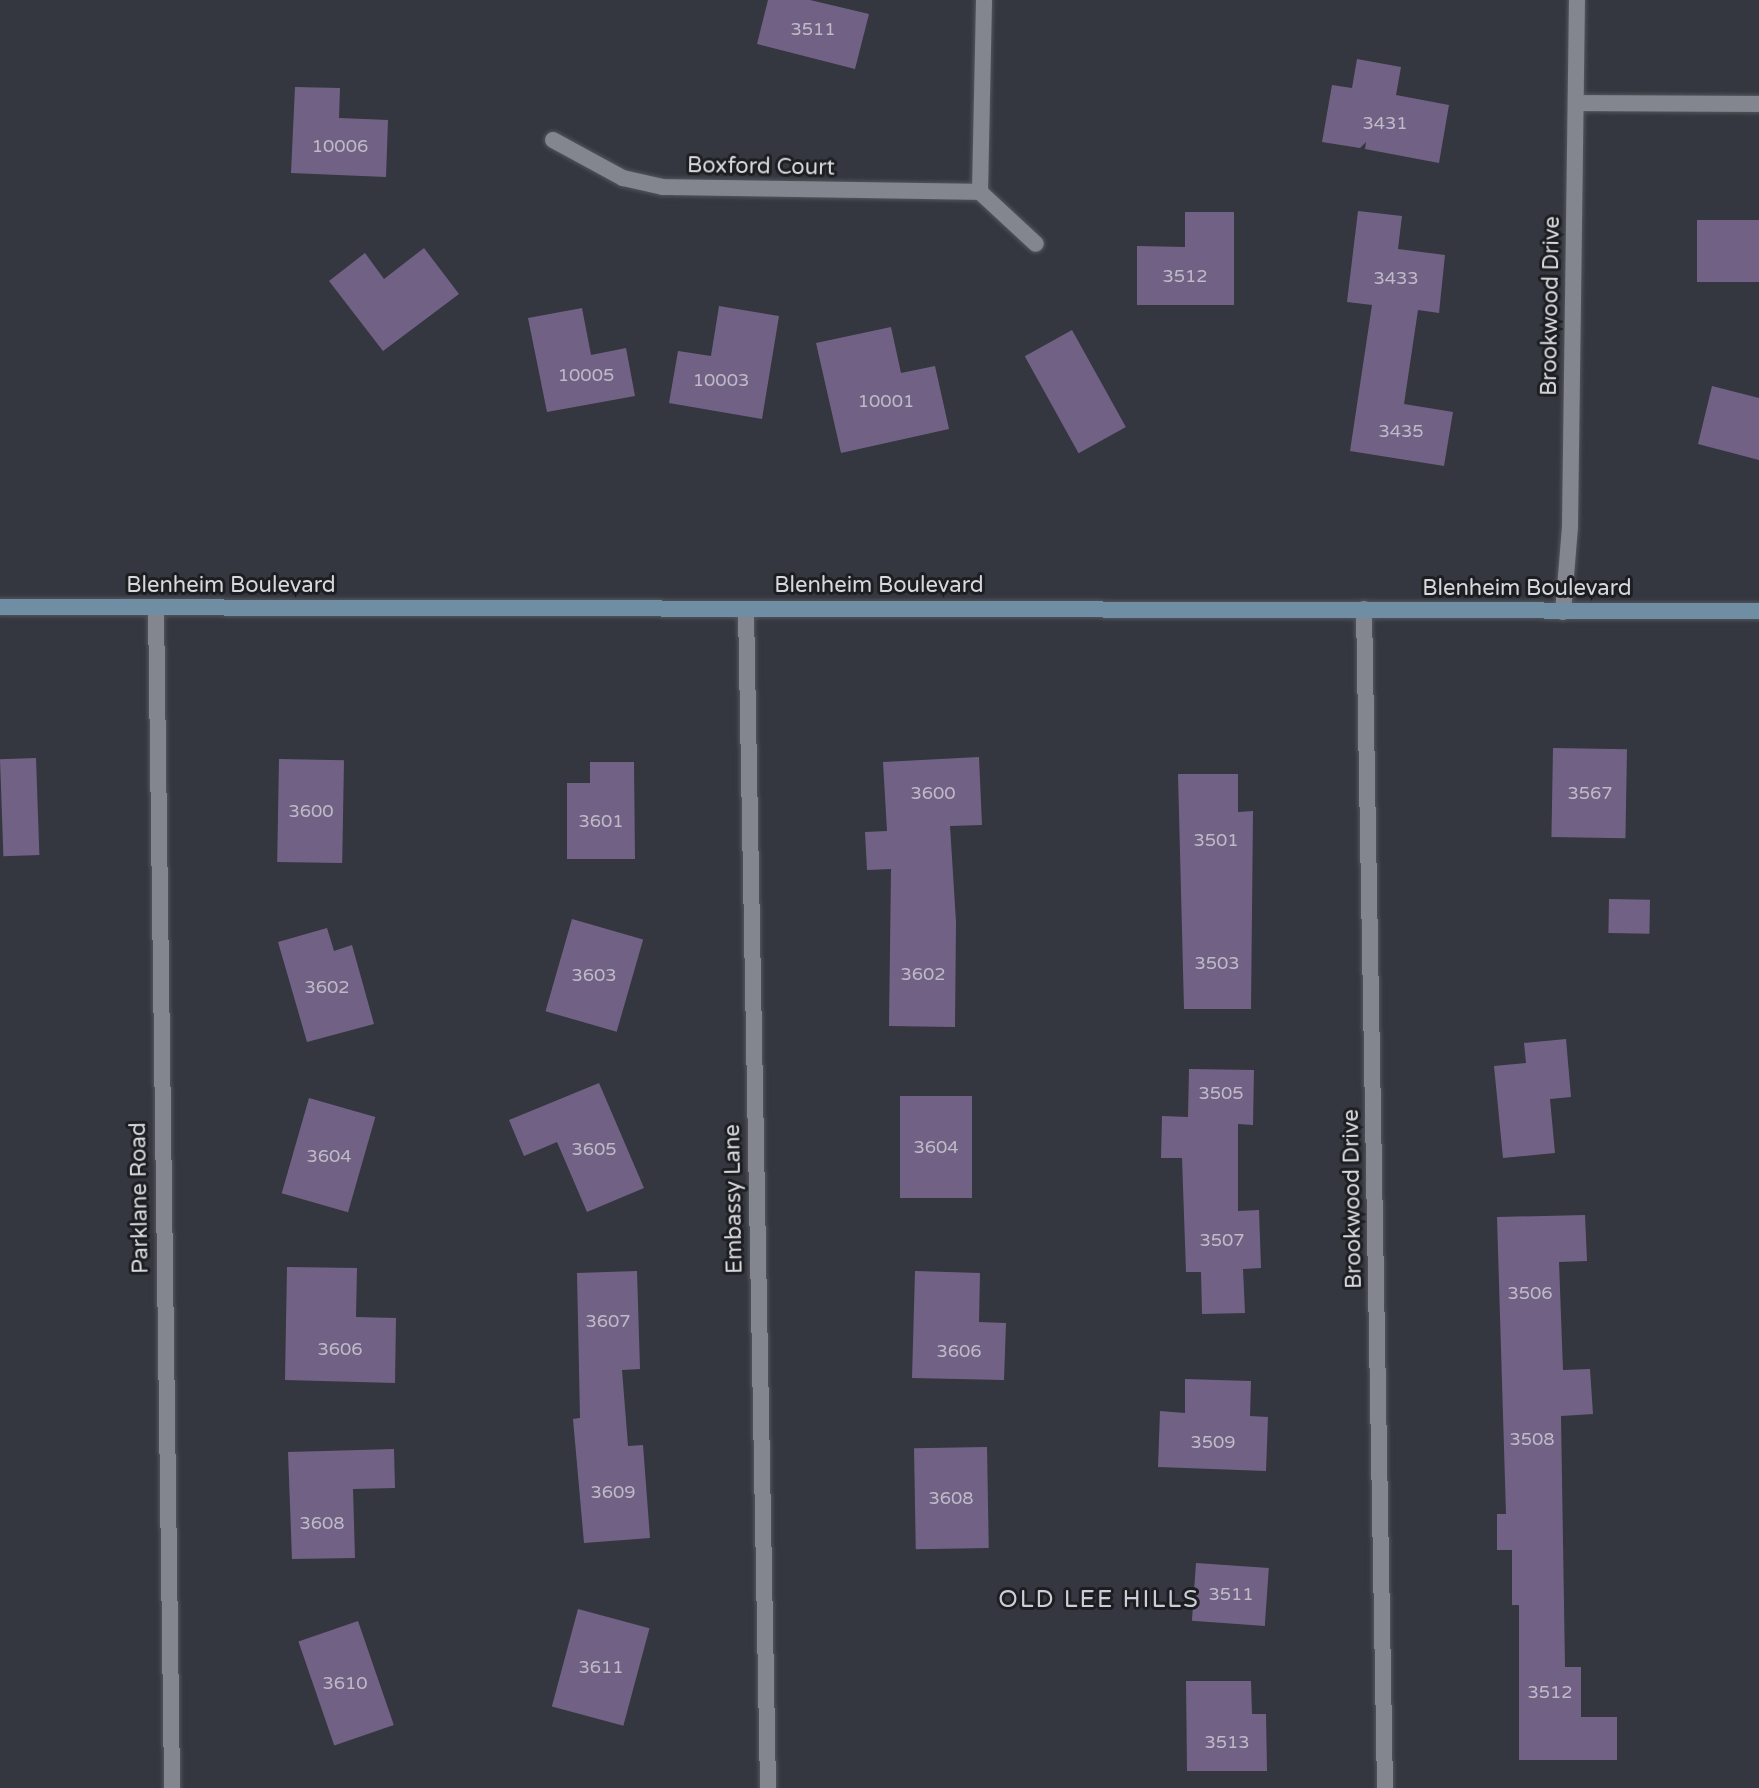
<!DOCTYPE html>
<html>
<head>
<meta charset="utf-8">
<style>
  body { margin:0 }
  #map { position:relative; width:1759px; height:1788px; overflow:hidden; background:#34373f; font-family:"Varela Round",sans-serif }
  div>[style] { position:absolute }
  [style*='--x'] { left:calc(var(--x)*1px); top:calc(var(--y)*1px); width:calc(var(--w)*1px); rotate:calc(var(--a)*1deg) }
  .building>* { inset:0; background:#716285; transform-origin:0 0 }
  .roads { filter:drop-shadow(0 0 2px #54565c) drop-shadow(0 0 2px #54565c) }
  .street>* { height:16px; margin:-8px; padding:0 8px; transform-origin:8px; border-radius:8px; background:#83868f }
  .secondary>* { height:16px; margin:-8px; padding:0 8px; transform-origin:8px; border-radius:8px; background:#6f8ea4 }
  span { translate:-50% -50%; white-space:nowrap; text-align:center; line-height:1.15; -webkit-text-stroke:6px #1d1e22; paint-order:stroke }
  .number-label { font-size:18px; color:#bebac7 }
  .number-label span { -webkit-text-stroke-width:0 }
  .street-label { font-size:22px; color:#d7d8dd }
  .neighbourhood-label { font-size:24px; color:#cbced8; letter-spacing:2px }
</style>
</head>
<body>
<div id="map">
  <div class="building">
    <i style="clip-path:polygon(768px 0,810px 0,869px 14px,855px 69px,757px 44px)"></i>
    <i style="clip-path:polygon(1357px 59px,1401px 67px,1396px 95px,1449px 105px,1439px 163px,1365px 149px,1366px 142px,1360px 148px,1322px 142px,1332px 85px,1352px 88px)"></i>
    <i style="clip-path:polygon(295px 87px,340px 88px,339px 118px,388px 120px,386px 177px,291px 173px)"></i>
    <i style="clip-path:polygon(1358px 211px,1402px 216px,1398px 249px,1445px 255px,1439px 313px,1418px 310px,1404px 404px,1453px 412px,1444px 466px,1350px 451px,1372px 305px,1347px 302px)"></i>
    <i style="clip-path:polygon(1185px 212px,1234px 212px,1234px 305px,1137px 305px,1137px 246px,1185px 247px)"></i>
    <i style="left:1759px;top:220px;width:62px;height:62px;rotate:90deg"></i>
    <i style="clip-path:polygon(424px 248px,459px 294px,383px 351px,329px 281px,365px 253px,384px 279px)"></i>
    <i style="clip-path:polygon(719px 306px,779px 316px,762px 419px,669px 403px,678px 351px,711px 356px)"></i>
    <i style="clip-path:polygon(582px 308px,591px 355px,626px 348px,635px 396px,547px 412px,528px 318px)"></i>
    <i style="clip-path:polygon(891px 327px,901px 373px,935px 366px,949px 429px,841px 453px,816px 343px)"></i>
    <i style="left:1072px;top:330px;width:111px;height:54px;rotate:61deg"></i>
    <i style="clip-path:polygon(1712px 386px,1759px 398px,1759px 460px,1698px 444px)"></i>
    <i style="left:1553px;top:748px;width:74px;height:89px;rotate:1deg"></i>
    <i style="clip-path:polygon(979px 757px,982px 825px,950px 826px,956px 922px,955px 1027px,889px 1026px,891px 869px,867px 870px,865px 832px,887px 831px,883px 762px)"></i>
    <i style="left:36px;top:758px;width:97px;height:36px;rotate:88deg"></i>
    <i style="left:279px;top:759px;width:65px;height:103px;rotate:1deg"></i>
    <i style="clip-path:polygon(590px 762px,634px 762px,635px 859px,567px 859px,567px 783px,590px 783px)"></i>
    <i style="clip-path:polygon(1178px 774px,1238px 774px,1238px 812px,1253px 811px,1251px 1009px,1184px 1009px)"></i>
    <i style="left:1609px;top:899px;width:41px;height:34px;rotate:1deg"></i>
    <i style="left:572px;top:919px;width:74px;height:96px;rotate:16deg"></i>
    <i style="clip-path:polygon(327px 928px,334px 951px,352px 945px,374px 1024px,307px 1042px,278px 942px)"></i>
    <i style="clip-path:polygon(1566px 1039px,1571px 1097px,1550px 1099px,1555px 1153px,1503px 1158px,1494px 1066px,1526px 1063px,1524px 1043px)"></i>
    <i style="clip-path:polygon(1189px 1069px,1254px 1070px,1253px 1125px,1238px 1124px,1238px 1211px,1259px 1210px,1261px 1268px,1243px 1269px,1245px 1313px,1202px 1314px,1201px 1272px,1186px 1272px,1182px 1158px,1161px 1158px,1162px 1116px,1188px 1117px)"></i>
    <i style="clip-path:polygon(599px 1083px,644px 1188px,587px 1212px,557px 1142px,524px 1156px,509px 1120px)"></i>
    <i style="left:900px;top:1096px;width:72px;height:102px"></i>
    <i style="left:309px;top:1098px;width:69px;height:99px;rotate:16deg"></i>
    <i style="clip-path:polygon(1585px 1215px,1587px 1261px,1559px 1262px,1563px 1370px,1590px 1369px,1593px 1414px,1561px 1416px,1565px 1667px,1581px 1667px,1581px 1717px,1617px 1717px,1617px 1760px,1519px 1760px,1519px 1605px,1512px 1605px,1512px 1550px,1497px 1550px,1497px 1514px,1506px 1514px,1497px 1217px)"></i>
    <i style="clip-path:polygon(287px 1267px,357px 1268px,356px 1317px,396px 1318px,395px 1383px,285px 1380px)"></i>
    <i style="clip-path:polygon(637px 1271px,640px 1369px,622px 1370px,628px 1446px,643px 1445px,650px 1538px,584px 1543px,573px 1419px,580px 1418px,577px 1273px)"></i>
    <i style="clip-path:polygon(915px 1271px,980px 1273px,979px 1322px,1006px 1323px,1004px 1380px,912px 1378px)"></i>
    <i style="clip-path:polygon(1185px 1379px,1251px 1381px,1250px 1416px,1268px 1417px,1266px 1471px,1158px 1467px,1160px 1411px,1185px 1413px)"></i>
    <i style="left:987px;top:1447px;width:101px;height:73px;rotate:89deg"></i>
    <i style="clip-path:polygon(394px 1449px,395px 1488px,353px 1489px,355px 1558px,292px 1559px,288px 1452px)"></i>
    <i style="left:1196px;top:1563px;width:73px;height:58px;rotate:4deg"></i>
    <i style="left:578px;top:1609px;width:74px;height:101px;rotate:15deg"></i>
    <i style="left:358px;top:1621px;width:110px;height:63px;rotate:71deg"></i>
    <i style="clip-path:polygon(1186px 1681px,1251px 1681px,1252px 1714px,1266px 1714px,1267px 1771px,1187px 1771px)"></i>
  </div>
  <div class="roads">
    <div class="street">
      <i style="--x:1576;--y:103;--w:183;--a:0.3"></i>
      <i style="--x:553;--y:140;--w:80;--a:28.5"></i>
      <i style="--x:623;--y:178;--w:41;--a:12.7"></i>
      <i style="--x:663;--y:187;--w:317;--a:0.9"></i>
      <i style="--x:980;--y:192;--w:192;--a:-88.8"></i>
      <i style="--x:980;--y:192;--w:76;--a:42.9"></i>
      <i style="--x:156;--y:608;--w:1180;--a:89.22"></i>
      <i style="--x:746;--y:609;--w:1179;--a:88.93"></i>
      <i style="--x:1364;--y:609;--w:1179;--a:88.98"></i>
      <i style="--x:1563;--y:612;--w:86;--a:-85.3"></i>
      <i style="--x:1570;--y:526;--w:526;--a:-89.24"></i>
    </div>
    <div class="secondary">
      <i style="--x:0;--y:607;--w:1759;--a:0.13"></i>
    </div>
  </div>
  <div class="number-label">
    <span style="left:813px;top:29px">3511</span>
    <span style="left:1385px;top:123px">3431</span>
    <span style="left:340px;top:146px">10006</span>
    <span style="left:1185px;top:276px">3512</span>
    <span style="left:1396px;top:278px">3433</span>
    <span style="left:586px;top:375px">10005</span>
    <span style="left:721px;top:380px">10003</span>
    <span style="left:886px;top:401px">10001</span>
    <span style="left:1401px;top:431px">3435</span>
    <span style="left:933px;top:793px">3600</span>
    <span style="left:1590px;top:793px">3567</span>
    <span style="left:311px;top:811px">3600</span>
    <span style="left:601px;top:821px">3601</span>
    <span style="left:1216px;top:840px">3501</span>
    <span style="left:1217px;top:963px">3503</span>
    <span style="left:923px;top:974px">3602</span>
    <span style="left:594px;top:975px">3603</span>
    <span style="left:327px;top:987px">3602</span>
    <span style="left:1221px;top:1093px">3505</span>
    <span style="left:936px;top:1147px">3604</span>
    <span style="left:594px;top:1149px">3605</span>
    <span style="left:329px;top:1156px">3604</span>
    <span style="left:1222px;top:1240px">3507</span>
    <span style="left:1530px;top:1293px">3506</span>
    <span style="left:608px;top:1321px">3607</span>
    <span style="left:340px;top:1349px">3606</span>
    <span style="left:959px;top:1351px">3606</span>
    <span style="left:1532px;top:1439px">3508</span>
    <span style="left:1213px;top:1442px">3509</span>
    <span style="left:613px;top:1492px">3609</span>
    <span style="left:951px;top:1498px">3608</span>
    <span style="left:322px;top:1523px">3608</span>
    <span style="left:1231px;top:1594px">3511</span>
    <span style="left:601px;top:1667px">3611</span>
    <span style="left:345px;top:1683px">3610</span>
    <span style="left:1550px;top:1692px">3512</span>
    <span style="left:1227px;top:1742px">3513</span>
  </div>
  <div class="street-label">
    <span style="left:761px;top:167px;rotate:1deg">Boxford Court</span>
    <span style="left:1551px;top:306px;rotate:-89deg">Brookwood Drive</span>
    <span style="left:231px;top:586px">Blenheim Boulevard</span>
    <span style="left:879px;top:586px">Blenheim Boulevard</span>
    <span style="left:1527px;top:589px">Blenheim Boulevard</span>
    <span style="left:140px;top:1198px;rotate:-91deg">Parklane Road</span>
    <span style="left:734px;top:1199px;rotate:-91deg">Embassy Lane</span>
    <span style="left:1353px;top:1199px;rotate:-91deg">Brookwood Drive</span>
  </div>
  <div class="neighbourhood-label">
    <span style="left:1099px;top:1600px">OLD LEE HILLS</span>
  </div>
</div>
</body>
</html>
